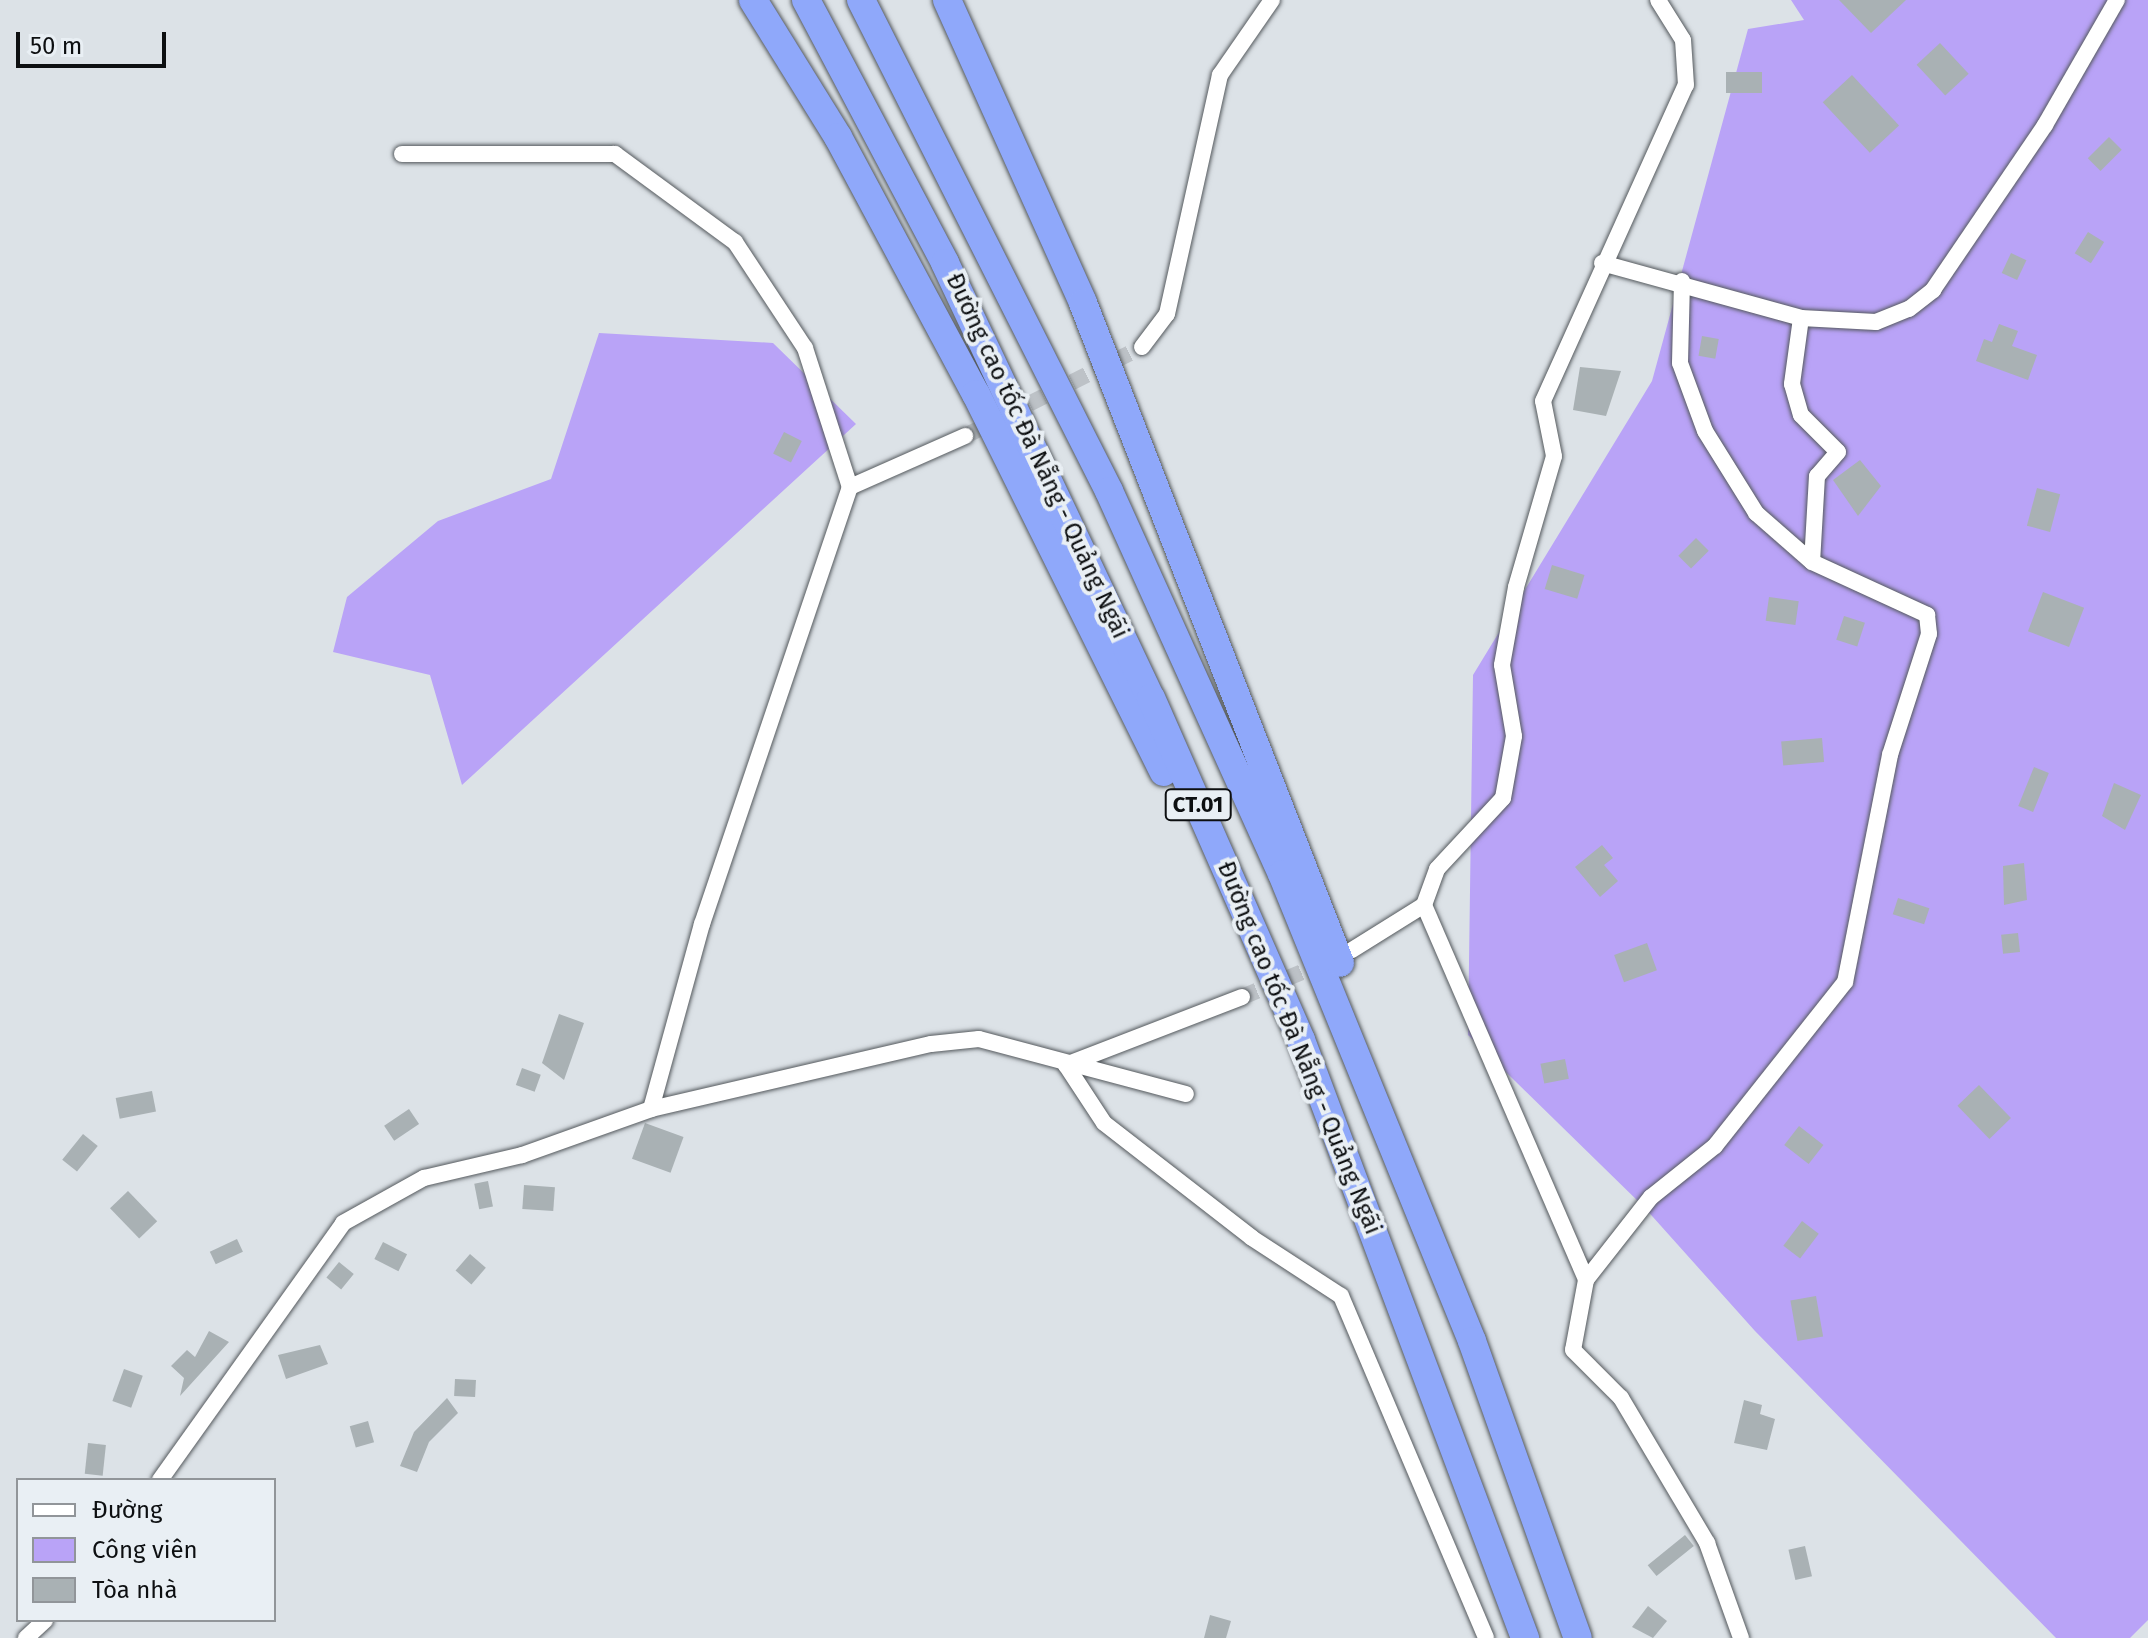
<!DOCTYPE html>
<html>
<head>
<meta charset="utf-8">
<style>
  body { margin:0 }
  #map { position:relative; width:2148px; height:1638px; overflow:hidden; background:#dce2e7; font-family:"Fira Sans",sans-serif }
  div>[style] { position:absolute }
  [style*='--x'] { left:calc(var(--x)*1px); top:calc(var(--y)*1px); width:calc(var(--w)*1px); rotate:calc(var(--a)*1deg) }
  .green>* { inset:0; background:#b9a3f7 }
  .building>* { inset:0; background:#a9b1b4; transform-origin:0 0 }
  .street-tunnel>* { height:16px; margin-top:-8px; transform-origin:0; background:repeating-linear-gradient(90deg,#bdc2c7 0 16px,transparent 0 24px) }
  .roads { filter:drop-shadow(0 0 2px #54595d) drop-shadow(0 0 2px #54595d) }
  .street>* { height:16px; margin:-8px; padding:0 8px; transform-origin:8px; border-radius:8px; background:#fff }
  .highway>* { height:28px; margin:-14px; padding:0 14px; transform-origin:14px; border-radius:14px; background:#8fa8fa }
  span { translate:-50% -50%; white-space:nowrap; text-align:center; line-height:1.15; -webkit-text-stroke:8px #e9eff4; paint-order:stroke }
  .shield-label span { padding:2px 6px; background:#e9eff4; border:2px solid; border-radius:6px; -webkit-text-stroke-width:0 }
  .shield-label { font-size:22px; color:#0d0f11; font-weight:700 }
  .street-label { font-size:24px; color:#0d0f11 }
  .legend { position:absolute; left:16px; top:1478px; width:260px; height:144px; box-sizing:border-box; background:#e9eff4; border:2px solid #919599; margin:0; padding:10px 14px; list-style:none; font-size:24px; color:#0d0f11 }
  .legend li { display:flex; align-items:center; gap:16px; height:40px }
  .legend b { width:40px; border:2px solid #919599 }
  .scale { position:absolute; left:16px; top:32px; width:150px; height:36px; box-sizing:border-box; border:4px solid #0d0f11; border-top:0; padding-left:10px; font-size:24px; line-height:28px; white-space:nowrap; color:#0d0f11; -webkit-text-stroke:6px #e9eff4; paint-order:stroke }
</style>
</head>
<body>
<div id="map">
  <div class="green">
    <i style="clip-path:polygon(1791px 0,2148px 0,2148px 1620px,2130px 1638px,2056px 1638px,1755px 1331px,1644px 1207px,1468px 1035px,1473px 675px,1652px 381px,1748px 29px,1804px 20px)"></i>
    <i style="clip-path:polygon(599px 333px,773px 343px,856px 424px,462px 785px,430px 675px,333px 652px,347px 597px,438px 521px,551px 479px)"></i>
  </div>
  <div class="building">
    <i style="clip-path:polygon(1839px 0,1906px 0,1871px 33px)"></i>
    <i style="left:1940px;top:43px;width:42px;height:32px;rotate:47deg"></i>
    <i style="left:1726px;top:72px;width:36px;height:21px"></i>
    <i style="left:1852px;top:75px;width:69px;height:40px;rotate:47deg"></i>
    <i style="left:2109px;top:137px;width:18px;height:30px;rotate:45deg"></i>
    <i style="left:2088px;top:232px;width:19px;height:25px;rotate:32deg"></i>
    <i style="left:2011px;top:253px;width:17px;height:22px;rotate:25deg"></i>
    <i style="clip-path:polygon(1999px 324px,2018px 331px,2012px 346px,2037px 355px,2028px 380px,1976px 361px,1984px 339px,1992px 342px)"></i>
    <i style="left:1702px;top:336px;width:17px;height:20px;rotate:10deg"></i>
    <i style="clip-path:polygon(1580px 367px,1621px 371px,1606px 416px,1573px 410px)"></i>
    <i style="left:784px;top:432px;width:20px;height:24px;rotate:27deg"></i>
    <i style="clip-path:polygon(1860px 460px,1881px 486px,1858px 516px,1833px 480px)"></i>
    <i style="left:2037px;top:488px;width:24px;height:39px;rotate:15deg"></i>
    <i style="left:1696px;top:538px;width:18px;height:25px;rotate:45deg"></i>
    <i style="left:1552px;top:565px;width:34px;height:25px;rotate:17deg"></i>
    <i style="left:2043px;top:592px;width:44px;height:42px;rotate:21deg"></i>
    <i style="left:1769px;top:597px;width:30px;height:24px;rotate:8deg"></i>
    <i style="left:1844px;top:616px;width:22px;height:25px;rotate:18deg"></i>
    <i style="left:1822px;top:738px;width:24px;height:41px;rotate:85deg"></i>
    <i style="left:2034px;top:767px;width:16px;height:42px;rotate:22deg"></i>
    <i style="clip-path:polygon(2114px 783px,2141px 795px,2125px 830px,2102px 816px)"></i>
    <i style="clip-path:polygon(1602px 845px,1613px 858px,1604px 865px,1618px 881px,1600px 897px,1575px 867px)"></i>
    <i style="clip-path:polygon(2024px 863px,2027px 900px,2004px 905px,2003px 866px)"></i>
    <i style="left:1898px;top:898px;width:33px;height:17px;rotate:18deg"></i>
    <i style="left:2018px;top:933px;width:19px;height:17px;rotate:84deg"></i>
    <i style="left:1647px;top:943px;width:29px;height:35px;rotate:70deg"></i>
    <i style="clip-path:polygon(559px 1014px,584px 1023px,564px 1080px,542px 1063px)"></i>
    <i style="left:1565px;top:1059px;width:20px;height:25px;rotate:79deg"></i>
    <i style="left:522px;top:1068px;width:20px;height:18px;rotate:20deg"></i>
    <i style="left:1979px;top:1085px;width:46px;height:30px;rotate:46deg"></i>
    <i style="left:152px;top:1091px;width:21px;height:37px;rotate:79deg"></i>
    <i style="left:409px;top:1109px;width:18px;height:30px;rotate:56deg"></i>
    <i style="left:645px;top:1123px;width:41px;height:38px;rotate:20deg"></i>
    <i style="left:1799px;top:1126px;width:31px;height:24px;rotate:38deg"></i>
    <i style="left:83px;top:1134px;width:19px;height:33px;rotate:39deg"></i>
    <i style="left:488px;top:1181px;width:26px;height:14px;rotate:79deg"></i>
    <i style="left:524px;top:1185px;width:31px;height:24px;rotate:4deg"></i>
    <i style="left:128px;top:1191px;width:42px;height:25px;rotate:46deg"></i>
    <i style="left:1802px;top:1221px;width:21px;height:31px;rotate:37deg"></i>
    <i style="left:237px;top:1239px;width:14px;height:30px;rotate:65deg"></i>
    <i style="left:383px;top:1242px;width:27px;height:19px;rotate:27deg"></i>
    <i style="left:470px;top:1254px;width:21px;height:22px;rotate:41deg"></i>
    <i style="left:339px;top:1262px;width:19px;height:20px;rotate:39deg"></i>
    <i style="left:1816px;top:1296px;width:41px;height:26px;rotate:80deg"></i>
    <i style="clip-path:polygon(209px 1331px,229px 1342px,180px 1396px,184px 1378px,171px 1366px,187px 1350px,195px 1357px)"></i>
    <i style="clip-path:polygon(320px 1345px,328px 1364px,286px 1379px,278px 1355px)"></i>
    <i style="left:124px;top:1369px;width:20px;height:34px;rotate:20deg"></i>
    <i style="left:455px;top:1379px;width:21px;height:17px;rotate:3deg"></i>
    <i style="clip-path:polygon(447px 1398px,458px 1413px,429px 1442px,417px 1472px,400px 1466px,414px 1432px)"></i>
    <i style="clip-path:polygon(1744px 1400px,1762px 1405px,1760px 1414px,1775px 1419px,1767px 1450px,1734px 1443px)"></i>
    <i style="left:368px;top:1421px;width:22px;height:19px;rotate:74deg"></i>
    <i style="left:88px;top:1443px;width:18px;height:31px;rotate:6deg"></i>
    <i style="left:1685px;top:1535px;width:14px;height:48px;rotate:51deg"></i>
    <i style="left:1805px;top:1546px;width:31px;height:17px;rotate:77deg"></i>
    <i style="clip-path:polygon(1648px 1606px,1667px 1621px,1653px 1638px,1632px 1627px)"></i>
    <i style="clip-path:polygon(1210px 1615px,1231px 1621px,1226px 1638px,1204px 1638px)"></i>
  </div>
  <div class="street-tunnel">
    <i style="--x:965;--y:436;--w:198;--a:-26.7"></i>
    <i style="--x:1242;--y:997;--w:91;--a:-22.6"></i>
  </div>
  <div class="roads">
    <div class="street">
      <i style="--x:402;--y:154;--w:213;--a:0"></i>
      <i style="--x:615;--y:154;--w:149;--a:36.3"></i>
      <i style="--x:735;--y:242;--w:127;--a:56.6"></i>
      <i style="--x:805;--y:348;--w:146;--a:72.1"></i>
      <i style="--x:1602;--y:263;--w:206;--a:15.4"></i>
      <i style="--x:1801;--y:318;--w:67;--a:97.8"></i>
      <i style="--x:1792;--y:384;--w:32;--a:74"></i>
      <i style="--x:1801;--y:415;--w:52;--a:45"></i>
      <i style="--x:1838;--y:452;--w:32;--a:131"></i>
      <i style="--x:1817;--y:476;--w:86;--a:93.3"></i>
      <i style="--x:1812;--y:562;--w:127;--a:24.7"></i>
      <i style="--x:1927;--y:615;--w:19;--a:84"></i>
      <i style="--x:1929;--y:634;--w:127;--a:107.9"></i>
      <i style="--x:1890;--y:755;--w:231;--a:101.2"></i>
      <i style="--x:1845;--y:982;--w:209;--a:128.4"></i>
      <i style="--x:1715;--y:1146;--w:82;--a:141.4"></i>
      <i style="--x:1651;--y:1197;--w:105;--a:128.1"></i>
      <i style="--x:1586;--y:1280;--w:71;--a:100.5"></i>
      <i style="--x:1573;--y:1350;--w:68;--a:45"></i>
      <i style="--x:1621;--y:1398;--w:169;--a:59.3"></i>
      <i style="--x:1707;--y:1543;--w:101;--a:70.3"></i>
      <i style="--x:1682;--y:281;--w:82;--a:91.4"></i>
      <i style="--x:1680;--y:363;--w:72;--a:69.8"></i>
      <i style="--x:1705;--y:431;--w:97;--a:58.1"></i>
      <i style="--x:1756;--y:513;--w:74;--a:41.2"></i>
      <i style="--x:1801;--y:318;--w:75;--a:3.1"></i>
      <i style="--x:1876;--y:322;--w:35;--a:-22"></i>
      <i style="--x:1909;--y:309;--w:31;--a:-38"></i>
      <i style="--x:1933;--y:290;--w:199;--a:-55.8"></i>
      <i style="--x:2045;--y:125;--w:144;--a:-60.1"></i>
      <i style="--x:1142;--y:347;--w:41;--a:-52.9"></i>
      <i style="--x:1167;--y:314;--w:245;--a:-77.5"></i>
      <i style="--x:1220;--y:75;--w:91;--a:-55.3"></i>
      <i style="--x:1424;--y:905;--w:408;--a:66.6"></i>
      <i style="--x:1352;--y:950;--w:85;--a:-32"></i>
      <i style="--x:1424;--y:905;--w:38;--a:-70"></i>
      <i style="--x:1437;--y:869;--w:97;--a:-47.1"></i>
      <i style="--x:1503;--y:798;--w:63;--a:-79.9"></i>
      <i style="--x:1514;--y:736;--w:72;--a:-99.6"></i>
      <i style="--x:1502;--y:665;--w:79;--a:-79.8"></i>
      <i style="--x:1516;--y:587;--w:136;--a:-73.8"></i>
      <i style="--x:1554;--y:456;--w:56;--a:-101.3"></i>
      <i style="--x:1543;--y:401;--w:347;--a:-65.7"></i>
      <i style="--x:1686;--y:85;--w:45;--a:-93.8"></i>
      <i style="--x:1683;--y:40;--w:47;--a:-122"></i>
      <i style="--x:1242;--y:997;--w:189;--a:158.9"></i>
      <i style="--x:1066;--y:1065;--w:69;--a:56.8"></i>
      <i style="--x:1104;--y:1123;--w:187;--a:37.8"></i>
      <i style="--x:1252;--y:1238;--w:106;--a:33.1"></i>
      <i style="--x:1341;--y:1296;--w:371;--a:67"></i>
      <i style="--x:651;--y:1109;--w:192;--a:-74.6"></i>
      <i style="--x:702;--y:924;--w:461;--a:-71.3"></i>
      <i style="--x:850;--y:487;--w:126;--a:-23.9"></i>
      <i style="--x:160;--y:1480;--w:315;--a:-54.5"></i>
      <i style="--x:343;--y:1223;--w:93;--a:-29.1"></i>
      <i style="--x:424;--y:1178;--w:101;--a:-13.2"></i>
      <i style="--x:522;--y:1155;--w:137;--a:-19.6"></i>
      <i style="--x:651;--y:1109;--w:287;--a:-13.1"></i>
      <i style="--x:931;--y:1044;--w:48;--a:-5.9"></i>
      <i style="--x:979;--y:1039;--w:214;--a:14.9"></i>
      <i style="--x:26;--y:1638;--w:26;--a:-43"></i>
    </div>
    <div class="highway">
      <i style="--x:753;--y:0;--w:161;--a:58.2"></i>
      <i style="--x:838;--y:137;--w:292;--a:61.8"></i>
      <i style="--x:976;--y:394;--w:422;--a:63.6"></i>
      <i style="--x:806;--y:0;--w:297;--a:62.1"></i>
      <i style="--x:945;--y:263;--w:481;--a:64.7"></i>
      <i style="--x:1151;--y:698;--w:373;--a:66.3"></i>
      <i style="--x:1301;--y:1040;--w:639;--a:69.46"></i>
      <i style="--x:861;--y:0;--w:550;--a:63.2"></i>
      <i style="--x:1109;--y:491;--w:420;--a:65.7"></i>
      <i style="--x:1282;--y:874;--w:504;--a:67.86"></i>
      <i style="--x:1472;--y:1341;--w:315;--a:70.4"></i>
      <i style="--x:947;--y:0;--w:332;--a:65.8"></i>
      <i style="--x:1083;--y:303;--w:708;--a:68.72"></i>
    </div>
  </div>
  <div class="shield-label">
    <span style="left:1198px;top:805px">CT.01</span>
  </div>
  <div class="street-label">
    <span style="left:1037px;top:456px;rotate:65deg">Đường cao tốc Đà Nẵng - Quảng Ngãi</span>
    <span style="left:1299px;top:1048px;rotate:68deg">Đường cao tốc Đà Nẵng - Quảng Ngãi</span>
  </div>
  <ul class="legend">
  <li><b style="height:10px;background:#fff"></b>Đường</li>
  <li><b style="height:22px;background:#b9a3f7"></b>Công viên</li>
  <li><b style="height:22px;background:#a9b1b4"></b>Tòa nhà</li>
  </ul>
  <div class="scale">50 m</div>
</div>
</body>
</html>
